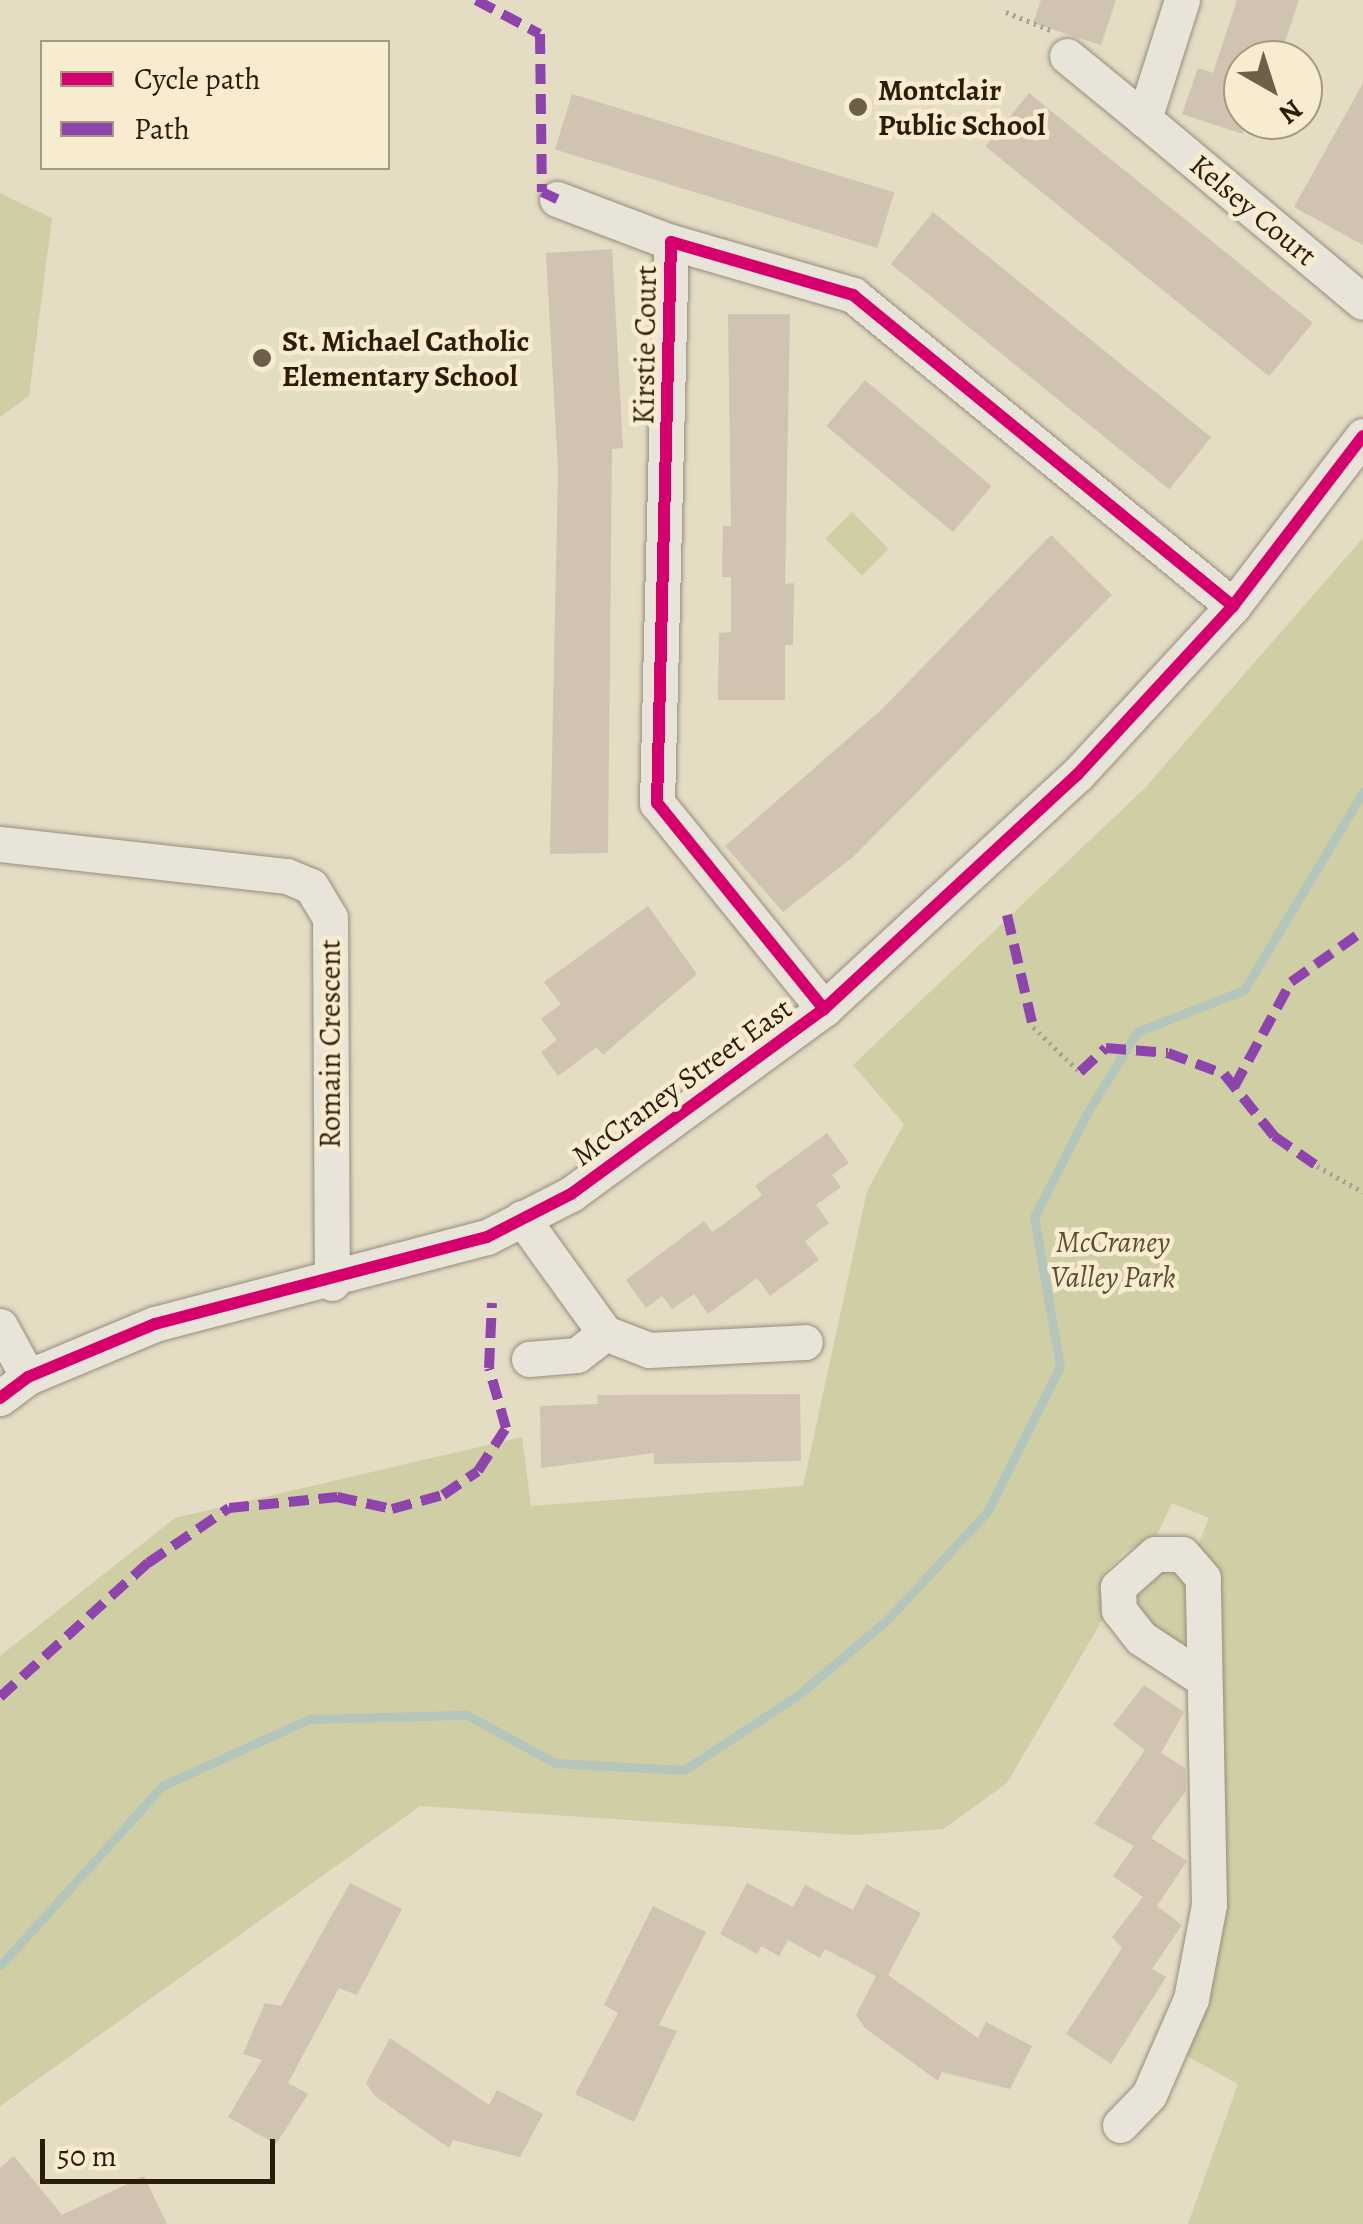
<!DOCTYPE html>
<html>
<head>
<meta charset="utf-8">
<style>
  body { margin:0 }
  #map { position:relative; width:1363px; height:2224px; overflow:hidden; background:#e4dcc3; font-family:Alegreya,serif }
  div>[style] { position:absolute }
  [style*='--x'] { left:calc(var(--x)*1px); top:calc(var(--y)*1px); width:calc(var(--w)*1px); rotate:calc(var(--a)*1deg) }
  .green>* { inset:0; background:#d0cea4; transform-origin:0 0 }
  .stream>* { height:9px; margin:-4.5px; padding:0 4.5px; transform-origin:4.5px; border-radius:4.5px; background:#b4c6bb }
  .building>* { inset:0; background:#d1c3b2; transform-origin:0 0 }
  .path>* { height:5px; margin-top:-2.5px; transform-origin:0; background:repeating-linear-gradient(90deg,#a6a095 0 2.5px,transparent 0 7.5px) }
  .roads { filter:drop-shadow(0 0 2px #948d7d) drop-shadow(0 0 2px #948d7d) }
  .minor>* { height:35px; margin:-17.5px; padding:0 17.5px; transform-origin:17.5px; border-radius:17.5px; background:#e9e4d9 }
  .quiet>* { height:10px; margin-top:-5px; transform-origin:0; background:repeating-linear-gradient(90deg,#8e44ad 0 20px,transparent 0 30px) }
  .cycleway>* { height:12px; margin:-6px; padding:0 6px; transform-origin:6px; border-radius:6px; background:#d6006c }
  .dots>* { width:28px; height:28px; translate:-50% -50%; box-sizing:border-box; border:5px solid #f7ecd0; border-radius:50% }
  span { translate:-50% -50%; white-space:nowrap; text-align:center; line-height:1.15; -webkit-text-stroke:9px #f7ecd0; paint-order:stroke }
  .poi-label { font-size:30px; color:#2e1c0b; font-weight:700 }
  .left { translate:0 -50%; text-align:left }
  .street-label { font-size:30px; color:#2e1c0b }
  .park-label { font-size:30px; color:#5a4e31; font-style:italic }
  .legend { position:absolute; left:40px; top:40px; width:350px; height:130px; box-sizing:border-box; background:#f7ecd0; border:2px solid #a79981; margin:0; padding:12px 18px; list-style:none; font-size:30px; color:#2e1c0b }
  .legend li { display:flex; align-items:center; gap:20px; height:50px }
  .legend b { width:50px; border:2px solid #a79981 }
  .north { position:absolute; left:1223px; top:40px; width:100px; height:100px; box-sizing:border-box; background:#f7ecd0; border:2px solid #a79981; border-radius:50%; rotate:141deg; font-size:28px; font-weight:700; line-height:40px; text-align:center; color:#2e1c0b }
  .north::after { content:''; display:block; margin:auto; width:35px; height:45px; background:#6e5f4b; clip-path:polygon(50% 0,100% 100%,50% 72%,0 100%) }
  .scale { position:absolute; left:40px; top:2139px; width:235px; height:45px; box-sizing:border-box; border:5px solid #2e1c0b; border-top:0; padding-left:12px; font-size:30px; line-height:35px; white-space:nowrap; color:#2e1c0b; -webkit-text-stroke:8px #f7ecd0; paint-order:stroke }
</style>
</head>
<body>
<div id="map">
  <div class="green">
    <i style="clip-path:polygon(0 193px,52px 218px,29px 396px,0 417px)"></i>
    <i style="left:852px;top:512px;width:52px;height:38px;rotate:45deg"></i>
    <i style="clip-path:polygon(1363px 538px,1363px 2224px,1188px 2224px,1238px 2084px,1187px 2056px,1222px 1877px,1196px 1550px,1209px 1518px,1172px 1503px,1156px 1537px,1124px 1552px,1103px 1575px,1104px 1617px,1007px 1783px,943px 1829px,853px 1835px,420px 1806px,0 2106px,0 1656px,175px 1518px,522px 1437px,531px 1506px,803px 1486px,867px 1191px,904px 1124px,853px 1065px,1145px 788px)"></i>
    <i style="clip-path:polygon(1151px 1566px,1189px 1573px,1189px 1638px,1180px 1645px,1137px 1615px,1130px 1590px)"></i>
  </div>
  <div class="stream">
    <i style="--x:0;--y:1966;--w:242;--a:-48"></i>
    <i style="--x:162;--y:1786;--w:162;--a:-24.5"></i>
    <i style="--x:309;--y:1719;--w:158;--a:-1.5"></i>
    <i style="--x:467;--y:1715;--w:100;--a:28.6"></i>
    <i style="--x:555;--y:1763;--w:129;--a:3.1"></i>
    <i style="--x:684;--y:1770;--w:136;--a:-33.3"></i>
    <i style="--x:798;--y:1695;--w:116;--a:-40.1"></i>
    <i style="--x:887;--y:1620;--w:147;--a:-47.2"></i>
    <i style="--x:987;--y:1512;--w:163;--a:-63.4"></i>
    <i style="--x:1060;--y:1366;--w:151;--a:-99.9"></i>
    <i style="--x:1034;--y:1217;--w:117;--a:-63"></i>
    <i style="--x:1087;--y:1113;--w:95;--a:-58.3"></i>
    <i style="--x:1137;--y:1032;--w:115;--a:-21.4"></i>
    <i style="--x:1244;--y:990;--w:231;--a:-59"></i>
  </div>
  <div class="building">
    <i style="clip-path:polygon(1041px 0,1116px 0,1101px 45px,1033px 23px)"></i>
    <i style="clip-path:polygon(1237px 0,1299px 0,1279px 60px,1243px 60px,1243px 134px,1182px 114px,1198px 68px,1213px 73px)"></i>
    <i style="clip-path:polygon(1363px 83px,1363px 245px,1294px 207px)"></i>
    <i style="left:1029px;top:93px;width:365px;height:69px;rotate:39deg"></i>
    <i style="left:572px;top:94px;width:337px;height:58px;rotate:17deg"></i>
    <i style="left:933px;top:212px;width:358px;height:67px;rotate:39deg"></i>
    <i style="clip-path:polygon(612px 249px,623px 448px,612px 449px,608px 853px,550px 854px,558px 469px,546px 253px)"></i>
    <i style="clip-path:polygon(728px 314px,790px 314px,785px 584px,794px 583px,793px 645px,785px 645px,785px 700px,718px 700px,719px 633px,731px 632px,731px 577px,722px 577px,723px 526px,731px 526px)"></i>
    <i style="left:865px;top:380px;width:165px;height:60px;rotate:40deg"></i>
    <i style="clip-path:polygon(1051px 535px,1112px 595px,854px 856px,783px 912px,725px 846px,882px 709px)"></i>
    <i style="clip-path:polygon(648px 906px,697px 974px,603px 1055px,597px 1047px,558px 1076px,541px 1052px,557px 1040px,541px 1019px,561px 1004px,544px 982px)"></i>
    <i style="clip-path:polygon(827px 1133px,849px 1163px,832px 1175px,841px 1187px,816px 1205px,829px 1223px,805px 1241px,819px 1260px,770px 1296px,757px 1278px,708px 1314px,694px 1294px,672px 1309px,662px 1296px,646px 1308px,626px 1280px,704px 1221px,712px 1232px,724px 1224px,762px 1195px,755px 1186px)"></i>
    <i style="clip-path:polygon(800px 1394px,801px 1461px,654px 1464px,654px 1453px,541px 1468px,540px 1406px,598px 1404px,597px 1395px)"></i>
    <i style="clip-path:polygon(1144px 1685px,1184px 1712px,1161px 1753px,1185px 1768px,1186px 1791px,1151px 1838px,1187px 1861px,1157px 1906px,1182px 1925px,1152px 1969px,1166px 1977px,1111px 2064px,1066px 2034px,1122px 1948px,1112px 1937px,1143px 1897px,1113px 1876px,1134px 1846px,1094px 1824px,1145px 1750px,1113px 1725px)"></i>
    <i style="clip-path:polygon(350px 1883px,402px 1909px,357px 1995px,339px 1988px,288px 2083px,308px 2094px,276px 2144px,228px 2117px,262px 2060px,243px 2054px,265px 2003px,281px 2006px)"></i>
    <i style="clip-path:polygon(747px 1883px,793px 1907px,805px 1885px,853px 1910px,866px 1884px,921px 1913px,888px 1975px,978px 2038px,986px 2022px,1032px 2046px,1010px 2089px,942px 2072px,938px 2081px,865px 2028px,856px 2015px,876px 1976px,825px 1949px,820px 1958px,788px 1940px,779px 1956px,761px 1946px,757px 1954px,720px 1934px)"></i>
    <i style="clip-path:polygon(653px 1906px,706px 1932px,659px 2025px,677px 2031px,634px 2122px,575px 2094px,618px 2013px,604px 2005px)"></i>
    <i style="clip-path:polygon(390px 2038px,489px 2105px,497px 2090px,543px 2114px,520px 2157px,453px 2140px,449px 2148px,375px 2096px,366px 2083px)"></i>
    <i style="clip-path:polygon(14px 2156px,62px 2215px,144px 2176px,167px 2224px,0 2224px,0 2168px)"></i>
  </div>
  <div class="path">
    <i style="--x:1006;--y:12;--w:48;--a:22.2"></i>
    <i style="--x:1033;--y:1027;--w:65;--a:43.8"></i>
    <i style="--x:1317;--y:1166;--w:53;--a:29.5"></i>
  </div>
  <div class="roads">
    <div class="minor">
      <i style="--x:1182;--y:0;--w:125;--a:107.7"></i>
      <i style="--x:1144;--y:119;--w:285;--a:39.9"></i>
      <i style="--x:1067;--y:56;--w:99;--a:39.3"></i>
      <i style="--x:557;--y:199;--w:122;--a:20.7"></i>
      <i style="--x:0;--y:844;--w:289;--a:6.4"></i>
      <i style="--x:287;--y:876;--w:26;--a:23"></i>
      <i style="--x:311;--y:886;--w:37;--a:59"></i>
      <i style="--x:330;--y:918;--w:365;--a:89.7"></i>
      <i style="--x:824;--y:1009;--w:265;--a:-129"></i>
      <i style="--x:657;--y:803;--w:561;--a:-88.57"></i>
      <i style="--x:671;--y:242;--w:190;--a:16.2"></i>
      <i style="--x:853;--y:295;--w:491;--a:39.3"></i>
      <i style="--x:522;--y:1218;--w:142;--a:54.2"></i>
      <i style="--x:605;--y:1333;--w:47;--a:21.1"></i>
      <i style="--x:649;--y:1350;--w:156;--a:-2.9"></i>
      <i style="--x:0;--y:1326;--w:58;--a:61.2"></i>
      <i style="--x:529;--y:1359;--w:48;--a:-4.8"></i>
      <i style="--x:577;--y:1355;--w:36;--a:-38"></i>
      <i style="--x:0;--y:1398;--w:35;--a:-37"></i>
      <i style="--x:28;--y:1377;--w:138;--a:-22.7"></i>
      <i style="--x:155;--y:1324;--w:343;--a:-14.7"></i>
      <i style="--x:487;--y:1237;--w:94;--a:-27.1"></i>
      <i style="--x:571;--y:1194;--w:313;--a:-36.2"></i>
      <i style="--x:824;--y:1009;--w:345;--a:-42.8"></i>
      <i style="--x:1077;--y:775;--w:230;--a:-47.3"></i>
      <i style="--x:1233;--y:606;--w:214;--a:-52.6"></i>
      <i style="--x:1120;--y:2125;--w:42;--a:-46"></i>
      <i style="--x:1149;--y:2095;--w:105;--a:-66.4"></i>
      <i style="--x:1191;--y:1999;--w:96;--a:-79.2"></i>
      <i style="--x:1209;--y:1905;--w:327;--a:-91.1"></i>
      <i style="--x:1203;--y:1578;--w:32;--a:-131"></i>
      <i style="--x:1182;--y:1554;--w:27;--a:180"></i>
      <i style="--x:1155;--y:1554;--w:50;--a:138.3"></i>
      <i style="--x:1118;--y:1587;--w:23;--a:88"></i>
      <i style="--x:1119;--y:1610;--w:36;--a:52"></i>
      <i style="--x:1141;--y:1638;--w:73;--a:33.3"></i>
    </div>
  </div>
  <div class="quiet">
    <i style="--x:476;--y:0;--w:72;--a:28"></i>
    <i style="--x:540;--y:34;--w:158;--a:89.3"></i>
    <i style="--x:542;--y:192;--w:17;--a:25"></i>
    <i style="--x:1007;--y:915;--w:115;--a:76.9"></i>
    <i style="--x:1080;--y:1072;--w:35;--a:-43"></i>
    <i style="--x:1106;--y:1048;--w:62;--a:4.6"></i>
    <i style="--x:1168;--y:1053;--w:60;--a:20.6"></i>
    <i style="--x:1224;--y:1074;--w:80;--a:51.1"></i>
    <i style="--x:1274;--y:1136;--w:52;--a:34.9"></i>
    <i style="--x:1234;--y:1087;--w:119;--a:-61.5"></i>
    <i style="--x:1291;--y:982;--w:88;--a:-35.3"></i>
    <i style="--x:0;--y:1697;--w:200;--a:-42.2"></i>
    <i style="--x:148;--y:1563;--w:98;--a:-34.2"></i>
    <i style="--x:229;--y:1508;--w:109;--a:-5.8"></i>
    <i style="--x:337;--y:1497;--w:56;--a:12.3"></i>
    <i style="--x:392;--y:1509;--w:53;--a:-15.4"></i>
    <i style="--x:443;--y:1495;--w:42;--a:-34.4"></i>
    <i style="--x:478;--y:1471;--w:51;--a:-56.9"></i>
    <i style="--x:506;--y:1428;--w:62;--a:-105.8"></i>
    <i style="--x:489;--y:1368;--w:65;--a:-87.4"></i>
  </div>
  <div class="cycleway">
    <i style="--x:824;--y:1009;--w:265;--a:-129"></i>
    <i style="--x:657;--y:803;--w:561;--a:-88.57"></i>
    <i style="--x:671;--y:242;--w:190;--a:16.2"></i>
    <i style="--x:853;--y:295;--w:491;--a:39.3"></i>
    <i style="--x:0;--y:1398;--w:35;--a:-37"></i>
    <i style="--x:28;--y:1377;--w:138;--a:-22.7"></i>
    <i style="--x:155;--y:1324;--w:343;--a:-14.7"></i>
    <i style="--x:487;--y:1237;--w:94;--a:-27.1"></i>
    <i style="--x:571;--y:1194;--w:313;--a:-36.2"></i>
    <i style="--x:824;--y:1009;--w:345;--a:-42.8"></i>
    <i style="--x:1077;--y:775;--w:230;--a:-47.3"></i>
    <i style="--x:1233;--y:606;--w:214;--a:-52.6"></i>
  </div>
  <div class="dots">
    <i style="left:858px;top:107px;background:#6e5f4b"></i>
    <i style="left:262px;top:358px;background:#6e5f4b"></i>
  </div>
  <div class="poi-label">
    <span class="left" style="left:878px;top:107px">Montclair<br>Public School</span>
    <span class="left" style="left:282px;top:358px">St. Michael Catholic<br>Elementary School</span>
  </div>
  <div class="street-label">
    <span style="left:1253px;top:210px;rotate:40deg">Kelsey Court</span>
    <span style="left:645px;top:345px;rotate:-89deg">Kirstie Court</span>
    <span style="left:330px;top:1044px;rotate:-90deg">Romain Crescent</span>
    <span style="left:682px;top:1082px;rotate:-36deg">McCraney Street East</span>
  </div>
  <div class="park-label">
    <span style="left:1113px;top:1259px">McCraney<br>Valley Park</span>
  </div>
  <ul class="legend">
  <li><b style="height:12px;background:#d6006c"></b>Cycle path</li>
  <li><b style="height:12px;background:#8e44ad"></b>Path</li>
  </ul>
  <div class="north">N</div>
  <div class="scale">50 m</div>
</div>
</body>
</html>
